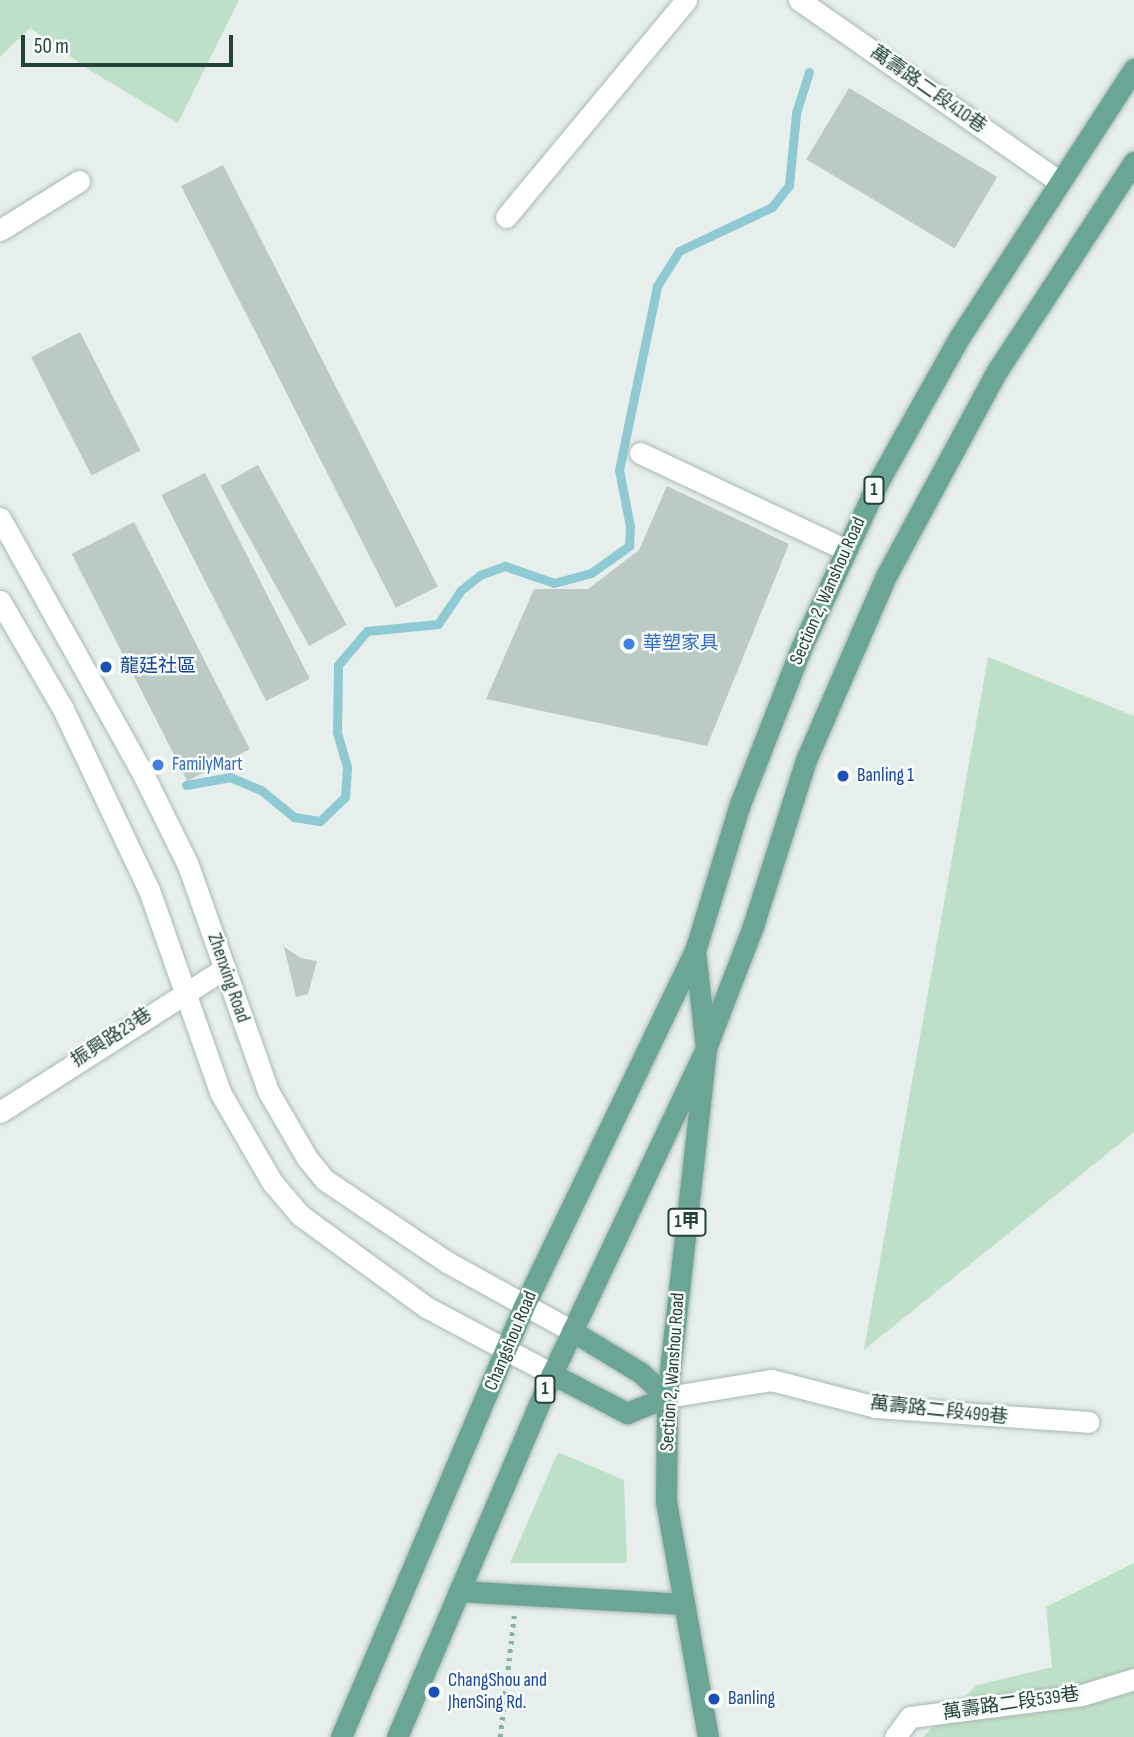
<!DOCTYPE html>
<html>
<head>
<meta charset="utf-8">
<style>
  body { margin:0 }
  #map { position:relative; width:1134px; height:1737px; overflow:hidden; background:#e6efeb; font-family:"Sofia Sans Condensed","Noto Sans TC",sans-serif }
  div>[style] { position:absolute }
  [style*='--x'] { left:calc(var(--x)*1px); top:calc(var(--y)*1px); width:calc(var(--w)*1px); rotate:calc(var(--a)*1deg) }
  .green>* { inset:0; background:#bfe0c8 }
  .stream>* { height:9px; margin:-4.5px; padding:0 4.5px; transform-origin:4.5px; border-radius:4.5px; background:#8ec9d4 }
  .building>* { inset:0; background:#bbcac4; transform-origin:0 0 }
  .path>* { height:4.5px; margin-top:-2.25px; transform-origin:0; background:repeating-linear-gradient(90deg,#86b3a5 0 3.5px,transparent 0 8.5px) }
  .roads { filter:drop-shadow(0 0 2px #a8b8b2) drop-shadow(0 0 2px #a8b8b2) }
  .minor>* { height:21px; margin:-10.5px; padding:0 10.5px; transform-origin:10.5px; border-radius:10.5px; background:#fff }
  .major>* { height:21px; margin:-10.5px; padding:0 10.5px; transform-origin:10.5px; border-radius:10.5px; background:#6aa596 }
  .dots>* { width:19px; height:19px; translate:-50% -50%; box-sizing:border-box; border:4px solid #f7fbf9; border-radius:50% }
  span { translate:-50% -50%; white-space:nowrap; text-align:center; line-height:1.15; -webkit-text-stroke:5px #f7fbf9; paint-order:stroke }
  .shield-label span { padding:2px 5px; background:#f7fbf9; border:2px solid; border-radius:5px; -webkit-text-stroke-width:0 }
  .shield-label { font-size:18px; color:#24423a; font-weight:700 }
  .street-label { font-size:19px; color:#24423a }
  .shop-label { font-size:19px; color:#366cbe }
  .left { translate:0 -50%; text-align:left }
  .transit-label { font-size:19px; color:#164399 }
  .scale { position:absolute; left:21px; top:35px; width:212px; height:32px; box-sizing:border-box; border:4px solid #24423a; border-top:0; padding-left:9px; font-size:21px; line-height:24px; white-space:nowrap; color:#24423a; -webkit-text-stroke:5px #f7fbf9; paint-order:stroke }
</style>
</head>
<body>
<div id="map">
  <div class="green">
    <i style="clip-path:polygon(0 0,239px 0,178px 123px,91px 71px,30px 28px,0 57px)"></i>
    <i style="clip-path:polygon(988px 657px,1134px 716px,1134px 1132px,864px 1350px)"></i>
    <i style="clip-path:polygon(558px 1452px,624px 1480px,627px 1563px,510px 1563px)"></i>
    <i style="clip-path:polygon(1134px 1563px,1134px 1737px,923px 1737px,977px 1685px,1052px 1667px,1046px 1607px)"></i>
  </div>
  <div class="stream">
    <i style="--x:186;--y:785;--w:45;--a:-10.3"></i>
    <i style="--x:230;--y:777;--w:34;--a:23"></i>
    <i style="--x:261;--y:790;--w:43;--a:39.3"></i>
    <i style="--x:294;--y:817;--w:26;--a:9"></i>
    <i style="--x:320;--y:821;--w:35;--a:-44"></i>
    <i style="--x:345;--y:797;--w:30;--a:-86"></i>
    <i style="--x:347;--y:767;--w:37;--a:-106"></i>
    <i style="--x:337;--y:731;--w:66;--a:-89.1"></i>
    <i style="--x:338;--y:665;--w:45;--a:-49.5"></i>
    <i style="--x:367;--y:631;--w:71;--a:-5.6"></i>
    <i style="--x:438;--y:624;--w:41;--a:-55.9"></i>
    <i style="--x:461;--y:590;--w:24;--a:-38"></i>
    <i style="--x:480;--y:575;--w:27;--a:-20"></i>
    <i style="--x:505;--y:566;--w:52;--a:19.1"></i>
    <i style="--x:554;--y:583;--w:38;--a:-15"></i>
    <i style="--x:591;--y:573;--w:47;--a:-35.4"></i>
    <i style="--x:629;--y:546;--w:20;--a:-87"></i>
    <i style="--x:630;--y:526;--w:57;--a:-101.1"></i>
    <i style="--x:619;--y:470;--w:188;--a:-78.3"></i>
    <i style="--x:657;--y:286;--w:41;--a:-57.8"></i>
    <i style="--x:679;--y:251;--w:103;--a:-25.3"></i>
    <i style="--x:772;--y:207;--w:28;--a:-52"></i>
    <i style="--x:789;--y:185;--w:72;--a:-84.4"></i>
    <i style="--x:796;--y:113;--w:43;--a:-72.4"></i>
  </div>
  <div class="building">
    <i style="left:849px;top:88px;width:173px;height:83px;rotate:31deg"></i>
    <i style="left:223px;top:165px;width:473px;height:47px;rotate:63deg"></i>
    <i style="left:80px;top:332px;width:133px;height:55px;rotate:63deg"></i>
    <i style="left:258px;top:465px;width:183px;height:43px;rotate:61deg"></i>
    <i style="left:205px;top:473px;width:231px;height:49px;rotate:63deg"></i>
    <i style="clip-path:polygon(667px 486px,789px 544px,707px 746px,486px 699px,534px 589px,588px 589px,639px 550px)"></i>
    <i style="left:134px;top:522px;width:255px;height:70px;rotate:63deg"></i>
    <i style="clip-path:polygon(284px 947px,301px 958px,317px 961px,308px 994px,296px 997px)"></i>
  </div>
  <div class="path">
    <i style="--x:500;--y:1737;--w:122;--a:-83.4"></i>
  </div>
  <div class="roads">
    <div class="minor">
      <i style="--x:799;--y:0;--w:316;--a:34.9"></i>
      <i style="--x:506;--y:217;--w:282;--a:-50.3"></i>
      <i style="--x:0;--y:230;--w:93;--a:-31.8"></i>
      <i style="--x:640;--y:453;--w:228;--a:25.2"></i>
      <i style="--x:0;--y:518;--w:295;--a:60.8"></i>
      <i style="--x:144;--y:776;--w:99;--a:63.7"></i>
      <i style="--x:188;--y:865;--w:240;--a:70.5"></i>
      <i style="--x:268;--y:1091;--w:78;--a:59.8"></i>
      <i style="--x:307;--y:1158;--w:28;--a:51"></i>
      <i style="--x:325;--y:1180;--w:147;--a:33.9"></i>
      <i style="--x:447;--y:1262;--w:143;--a:28.9"></i>
      <i style="--x:0;--y:601;--w:125;--a:59.7"></i>
      <i style="--x:63;--y:709;--w:200;--a:64.6"></i>
      <i style="--x:149;--y:890;--w:216;--a:70.6"></i>
      <i style="--x:221;--y:1094;--w:102;--a:59.9"></i>
      <i style="--x:272;--y:1182;--w:43;--a:49.7"></i>
      <i style="--x:300;--y:1215;--w:156;--a:36.1"></i>
      <i style="--x:426;--y:1307;--w:143;--a:28"></i>
      <i style="--x:0;--y:1112;--w:267;--a:-32.6"></i>
      <i style="--x:667;--y:1397;--w:105;--a:-9.3"></i>
      <i style="--x:771;--y:1380;--w:108;--a:14.4"></i>
      <i style="--x:876;--y:1407;--w:213;--a:4"></i>
      <i style="--x:895;--y:1737;--w:25;--a:-53"></i>
      <i style="--x:910;--y:1717;--w:173;--a:-7.3"></i>
      <i style="--x:1082;--y:1695;--w:54;--a:-17.1"></i>
    </div>
    <div class="major">
      <i style="--x:572;--y:1331;--w:81;--a:31.3"></i>
      <i style="--x:641;--y:1373;--w:35;--a:43"></i>
      <i style="--x:552;--y:1374;--w:85;--a:27.5"></i>
      <i style="--x:627;--y:1413;--w:43;--a:-21.8"></i>
      <i style="--x:459;--y:1591;--w:224;--a:3.3"></i>
      <i style="--x:341;--y:1737;--w:466;--a:-67"></i>
      <i style="--x:523;--y:1308;--w:396;--a:-64.3"></i>
      <i style="--x:397;--y:1737;--w:395;--a:-66.9"></i>
      <i style="--x:552;--y:1374;--w:361;--a:-64.7"></i>
      <i style="--x:706;--y:1048;--w:131;--a:-68.9"></i>
      <i style="--x:753;--y:926;--w:174;--a:-72.3"></i>
      <i style="--x:806;--y:760;--w:201;--a:-66.5"></i>
      <i style="--x:886;--y:576;--w:233;--a:-61.6"></i>
      <i style="--x:997;--y:371;--w:250;--a:-56.8"></i>
      <i style="--x:708;--y:1737;--w:240;--a:-100.1"></i>
      <i style="--x:666;--y:1501;--w:104;--a:-89.4"></i>
      <i style="--x:667;--y:1397;--w:351;--a:-83.6"></i>
      <i style="--x:706;--y:1048;--w:98;--a:-96.5"></i>
      <i style="--x:695;--y:951;--w:154;--a:-73"></i>
      <i style="--x:740;--y:804;--w:168;--a:-68.6"></i>
      <i style="--x:801;--y:648;--w:181;--a:-65.1"></i>
      <i style="--x:877;--y:484;--w:167;--a:-60.7"></i>
      <i style="--x:959;--y:338;--w:321;--a:-57"></i>
    </div>
  </div>
  <div class="dots">
    <i style="left:629px;top:644px;background:#3f7fe0"></i>
    <i style="left:106px;top:667px;background:#1a4fb4"></i>
    <i style="left:158px;top:765px;background:#3f7fe0"></i>
    <i style="left:843px;top:776px;background:#1a4fb4"></i>
    <i style="left:434px;top:1692px;background:#1a4fb4"></i>
    <i style="left:714px;top:1699px;background:#1a4fb4"></i>
  </div>
  <div class="shield-label">
    <span style="left:874px;top:490px">1</span>
    <span style="left:687px;top:1222px">1甲</span>
    <span style="left:545px;top:1389px">1</span>
  </div>
  <div class="street-label">
    <span style="left:928px;top:90px;rotate:35deg">萬壽路二段410巷</span>
    <span style="left:828px;top:591px;rotate:-66deg">Section 2, Wanshou Road</span>
    <span style="left:228px;top:978px;rotate:71deg">Zhenxing Road</span>
    <span style="left:112px;top:1038px;rotate:-33deg">振興路23巷</span>
    <span style="left:511px;top:1341px;rotate:-67deg">Changshou Road</span>
    <span style="left:673px;top:1372px;rotate:-86deg">Section 2, Wanshou Road</span>
    <span style="left:939px;top:1411px;rotate:6deg">萬壽路二段499巷</span>
    <span style="left:1011px;top:1704px;rotate:-8deg">萬壽路二段539巷</span>
  </div>
  <div class="shop-label">
    <span class="left" style="left:643px;top:644px">華塑家具</span>
    <span class="left" style="left:172px;top:765px">FamilyMart</span>
  </div>
  <div class="transit-label">
    <span class="left" style="left:120px;top:667px">龍廷社區</span>
    <span class="left" style="left:857px;top:776px">Banling 1</span>
    <span class="left" style="left:448px;top:1692px">ChangShou and<br>JhenSing Rd.</span>
    <span class="left" style="left:728px;top:1699px">Banling</span>
  </div>
  <div class="scale">50 m</div>
</div>
</body>
</html>
